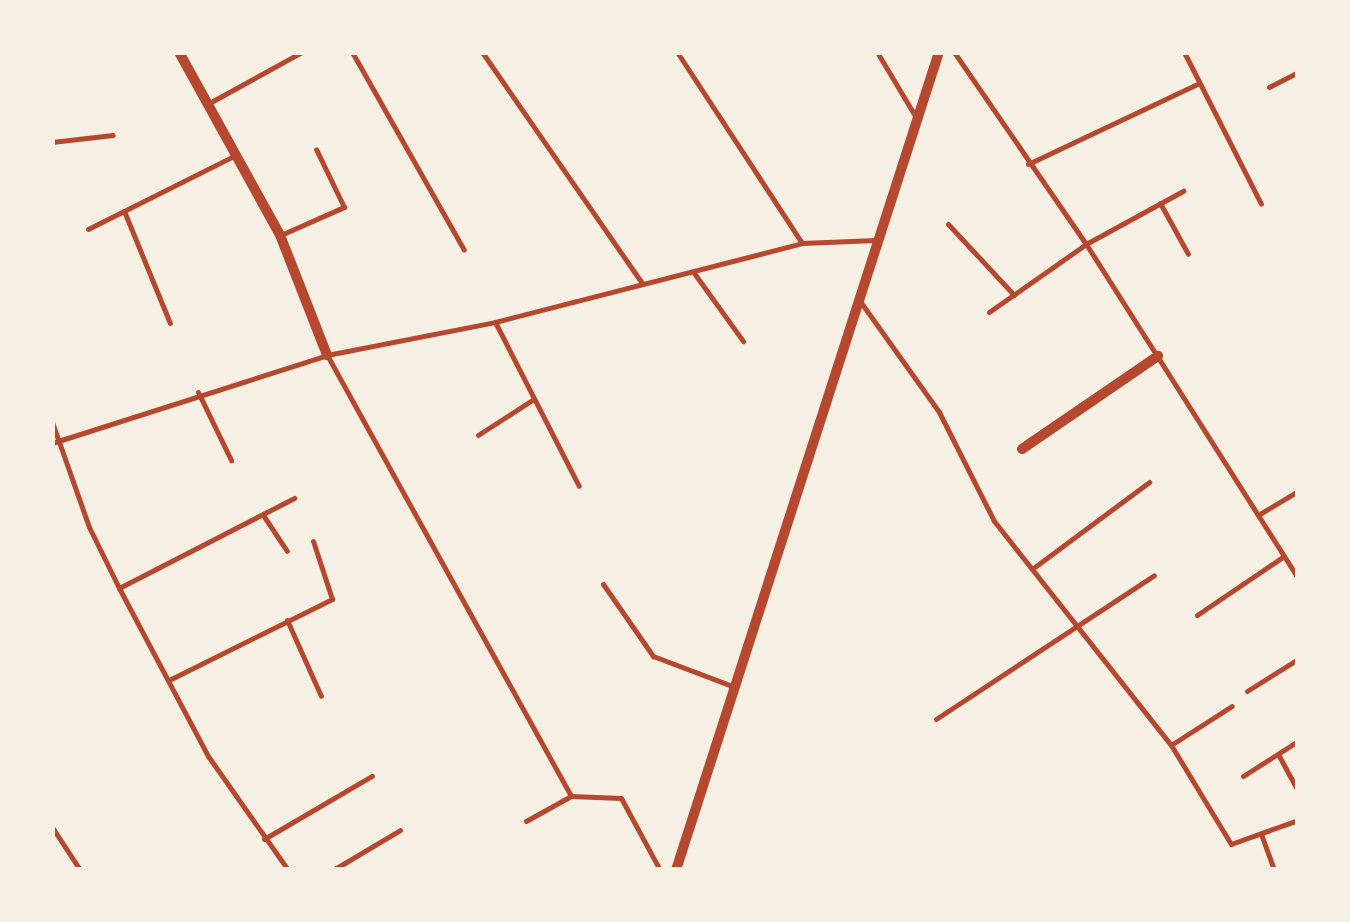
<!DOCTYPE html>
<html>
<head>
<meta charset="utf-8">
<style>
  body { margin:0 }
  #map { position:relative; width:1350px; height:922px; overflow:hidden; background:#f6efe4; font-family:Lato,sans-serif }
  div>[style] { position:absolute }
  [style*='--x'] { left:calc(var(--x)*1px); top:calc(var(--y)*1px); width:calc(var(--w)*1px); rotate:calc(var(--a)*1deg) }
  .service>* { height:5px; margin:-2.5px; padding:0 2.5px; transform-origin:2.5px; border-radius:2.5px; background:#b5482f }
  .minor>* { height:10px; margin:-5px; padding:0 5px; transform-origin:5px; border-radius:5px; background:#b5482f }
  span { translate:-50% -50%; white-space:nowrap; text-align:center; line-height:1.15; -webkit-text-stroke:8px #f6efe4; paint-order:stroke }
  .frame { position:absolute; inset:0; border:55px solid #f6efe4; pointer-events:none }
</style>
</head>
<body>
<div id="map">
  <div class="service">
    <i style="--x:352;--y:52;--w:227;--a:60.5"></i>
    <i style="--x:482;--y:52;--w:281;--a:55.3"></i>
    <i style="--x:677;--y:52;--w:228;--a:56.8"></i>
    <i style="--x:802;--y:243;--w:74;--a:-2.3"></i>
    <i style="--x:877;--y:52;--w:78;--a:59.2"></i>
    <i style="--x:954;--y:52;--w:233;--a:55.5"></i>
    <i style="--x:1086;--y:244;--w:396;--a:57.6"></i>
    <i style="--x:1184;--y:52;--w:170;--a:63.1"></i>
    <i style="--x:1269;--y:87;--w:33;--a:-27"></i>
    <i style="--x:211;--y:102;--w:104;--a:-28.8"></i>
    <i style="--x:52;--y:142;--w:61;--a:-6.5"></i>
    <i style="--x:1028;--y:164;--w:189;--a:-25.3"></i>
    <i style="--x:1160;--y:203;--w:58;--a:61.2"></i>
    <i style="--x:124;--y:211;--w:121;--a:67.7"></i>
    <i style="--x:948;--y:224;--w:97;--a:47.1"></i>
    <i style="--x:88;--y:229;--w:165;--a:-26.6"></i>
    <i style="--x:283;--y:234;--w:67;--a:-23.9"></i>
    <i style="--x:344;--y:207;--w:64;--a:-115.8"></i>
    <i style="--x:694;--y:273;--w:84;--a:54.2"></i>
    <i style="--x:862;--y:304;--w:133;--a:54.5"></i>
    <i style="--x:939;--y:412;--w:122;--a:63.2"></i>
    <i style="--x:994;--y:521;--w:285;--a:51.7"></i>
    <i style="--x:1171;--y:745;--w:116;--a:58.8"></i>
    <i style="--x:1231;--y:844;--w:71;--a:-19.7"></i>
    <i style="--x:989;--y:312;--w:118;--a:-35"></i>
    <i style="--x:1086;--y:244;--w:111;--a:-28.7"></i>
    <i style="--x:495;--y:322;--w:184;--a:62.9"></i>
    <i style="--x:327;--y:355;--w:504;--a:61.04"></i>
    <i style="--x:571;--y:796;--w:50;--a:2.3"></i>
    <i style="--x:621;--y:798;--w:82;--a:61.6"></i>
    <i style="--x:198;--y:392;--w:76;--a:64.1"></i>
    <i style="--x:52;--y:422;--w:111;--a:70.6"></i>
    <i style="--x:89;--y:527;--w:68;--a:63.8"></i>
    <i style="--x:119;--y:588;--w:190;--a:62.1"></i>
    <i style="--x:208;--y:756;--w:139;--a:54.9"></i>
    <i style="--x:478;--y:435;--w:64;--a:-32.9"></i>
    <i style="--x:52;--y:443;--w:289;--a:-17.7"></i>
    <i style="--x:327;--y:355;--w:171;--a:-11.1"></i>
    <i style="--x:495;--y:322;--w:317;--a:-14.4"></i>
    <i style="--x:263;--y:515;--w:43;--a:56.3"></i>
    <i style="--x:1258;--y:515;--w:47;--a:-31"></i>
    <i style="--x:1032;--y:569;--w:146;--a:-36.6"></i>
    <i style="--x:603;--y:584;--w:88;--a:55.2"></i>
    <i style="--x:653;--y:656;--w:85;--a:20.8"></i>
    <i style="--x:119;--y:588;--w:197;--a:-27.2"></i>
    <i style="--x:1197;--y:615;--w:105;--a:-34.1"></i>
    <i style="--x:287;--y:620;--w:83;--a:65.9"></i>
    <i style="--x:171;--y:679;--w:180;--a:-26.4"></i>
    <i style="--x:332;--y:599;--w:61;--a:-108.1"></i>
    <i style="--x:1247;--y:691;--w:60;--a:-32.1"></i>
    <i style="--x:936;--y:719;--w:261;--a:-33.4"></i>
    <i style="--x:1171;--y:745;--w:72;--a:-32.6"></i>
    <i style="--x:1278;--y:754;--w:42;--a:61.6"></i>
    <i style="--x:1243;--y:776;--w:65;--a:-32.5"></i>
    <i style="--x:526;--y:821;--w:51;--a:-29.1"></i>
    <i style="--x:52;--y:827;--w:51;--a:56.9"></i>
    <i style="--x:1261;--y:834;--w:38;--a:70"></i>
    <i style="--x:264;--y:839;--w:125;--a:-30.3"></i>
    <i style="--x:333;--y:870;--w:78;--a:-30.8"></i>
  </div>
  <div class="minor">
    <i style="--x:179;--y:52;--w:209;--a:61.1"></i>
    <i style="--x:280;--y:235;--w:129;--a:68.6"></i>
    <i style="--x:1022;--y:449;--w:165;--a:-34.4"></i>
    <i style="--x:676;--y:870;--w:859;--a:-72.18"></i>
  </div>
  <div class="frame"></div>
</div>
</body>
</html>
